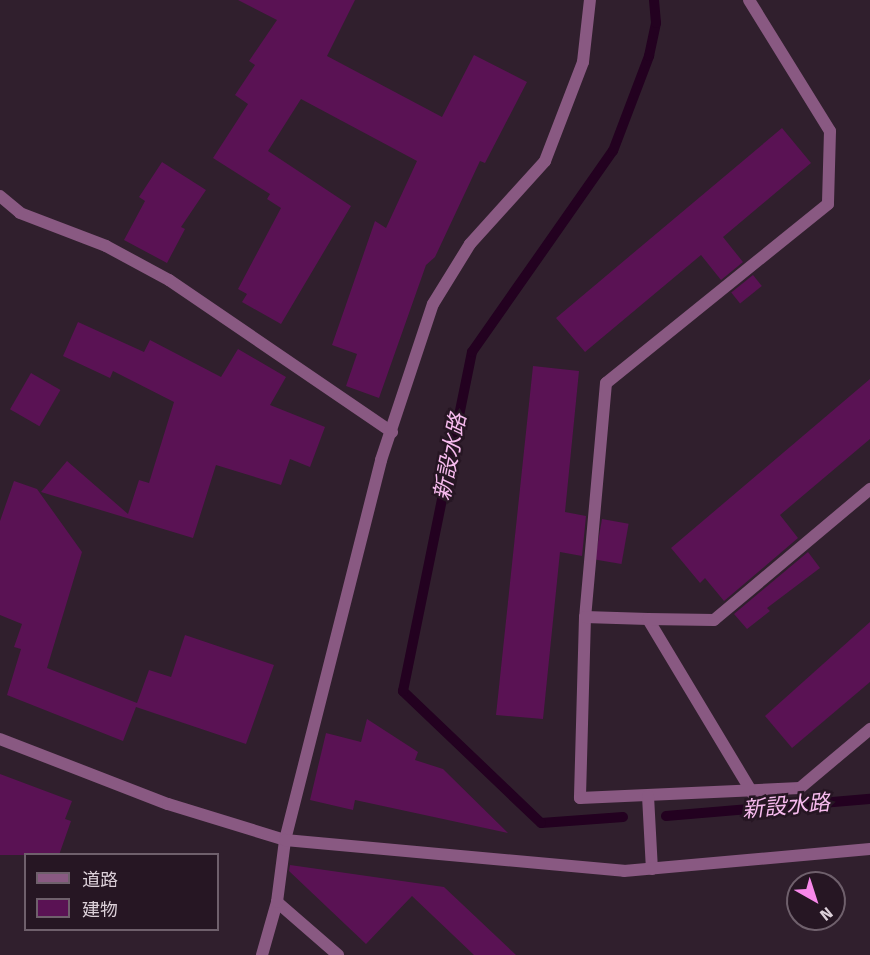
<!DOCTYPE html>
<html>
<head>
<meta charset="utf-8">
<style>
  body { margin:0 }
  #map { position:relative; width:870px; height:955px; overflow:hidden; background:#301f2d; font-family:"Fira Sans","Noto Sans JP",sans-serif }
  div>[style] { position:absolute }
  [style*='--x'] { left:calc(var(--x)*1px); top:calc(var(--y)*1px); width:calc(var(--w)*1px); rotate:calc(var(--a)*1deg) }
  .stream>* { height:10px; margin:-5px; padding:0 5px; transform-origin:5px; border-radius:5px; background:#230120 }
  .building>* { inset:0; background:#5a1254; transform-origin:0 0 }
  .service>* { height:12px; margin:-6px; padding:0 6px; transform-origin:6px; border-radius:6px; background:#895982 }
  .minor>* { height:12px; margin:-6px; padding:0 6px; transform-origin:6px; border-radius:6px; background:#895982 }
  .tertiary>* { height:12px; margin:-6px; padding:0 6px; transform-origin:6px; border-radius:6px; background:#895982 }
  span { translate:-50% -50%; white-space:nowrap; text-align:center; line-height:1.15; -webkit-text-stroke:5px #261623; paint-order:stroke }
  .water-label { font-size:22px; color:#f7bbee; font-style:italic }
  .legend { position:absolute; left:24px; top:853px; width:195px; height:78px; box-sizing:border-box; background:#261623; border:2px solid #6f606c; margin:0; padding:8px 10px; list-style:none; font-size:18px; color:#dcd0d9 }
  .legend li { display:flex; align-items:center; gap:12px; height:30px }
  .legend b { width:30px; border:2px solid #6f606c }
  .north { position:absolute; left:786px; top:871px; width:60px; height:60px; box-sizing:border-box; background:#261623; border:2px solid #6f606c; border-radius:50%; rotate:141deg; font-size:16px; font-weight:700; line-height:24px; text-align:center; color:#dcd0d9 }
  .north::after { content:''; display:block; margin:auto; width:21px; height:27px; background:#f888ea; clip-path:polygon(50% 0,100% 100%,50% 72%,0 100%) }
</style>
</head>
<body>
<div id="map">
  <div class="stream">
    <i style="--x:666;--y:816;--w:205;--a:-4.8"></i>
    <i style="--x:623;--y:817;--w:82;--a:175.8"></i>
    <i style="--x:541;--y:823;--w:191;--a:-136.3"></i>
    <i style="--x:403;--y:691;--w:346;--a:-78.5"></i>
    <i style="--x:472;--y:352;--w:246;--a:-55"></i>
    <i style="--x:613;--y:151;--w:102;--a:-69.2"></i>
    <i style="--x:649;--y:56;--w:34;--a:-78"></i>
    <i style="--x:656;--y:23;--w:23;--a:-95"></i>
  </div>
  <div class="building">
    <i style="clip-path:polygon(238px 0,355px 0,327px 56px,442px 117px,474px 55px,527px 82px,485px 163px,480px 161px,435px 257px,426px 265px,379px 398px,346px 386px,357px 354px,332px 345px,375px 221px,386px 228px,417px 161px,301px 99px,268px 151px,351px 206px,281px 324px,242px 302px,247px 294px,238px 289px,281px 208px,267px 199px,270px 194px,213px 158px,248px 104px,235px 95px,255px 65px,249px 61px,277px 20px)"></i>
    <i style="clip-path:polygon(782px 128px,811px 163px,723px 237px,743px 262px,721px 280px,701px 255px,585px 352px,556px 318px)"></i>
    <i style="clip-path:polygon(162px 162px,206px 190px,181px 227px,185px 229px,167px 263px,124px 240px,145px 201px,139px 197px)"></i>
    <i style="left:753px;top:275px;width:14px;height:28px;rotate:51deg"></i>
    <i style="clip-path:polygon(78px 322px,144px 352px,150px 340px,221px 377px,238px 349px,286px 377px,270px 405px,325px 427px,310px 467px,290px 459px,281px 485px,216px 465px,193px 538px,41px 492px,67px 461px,128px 514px,139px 480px,149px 483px,174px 402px,113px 371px,110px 378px,63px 356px)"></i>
    <i style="clip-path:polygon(533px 366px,579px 371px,565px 512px,586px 516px,582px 556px,560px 552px,543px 719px,496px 715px)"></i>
    <i style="left:31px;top:373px;width:34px;height:42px;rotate:30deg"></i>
    <i style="clip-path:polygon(870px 379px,870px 439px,780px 515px,798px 538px,724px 601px,705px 578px,700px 583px,671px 548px)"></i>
    <i style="clip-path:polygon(14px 481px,37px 489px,82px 552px,47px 668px,137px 703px,149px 670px,171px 677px,185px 635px,274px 665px,246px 744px,136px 707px,123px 741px,7px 695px,21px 649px,14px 647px,22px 624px,0 615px,0 521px)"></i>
    <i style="left:602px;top:519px;width:27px;height:41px;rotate:10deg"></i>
    <i style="clip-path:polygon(808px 552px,820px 568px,767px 608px,770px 611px,747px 629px,734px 614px)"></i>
    <i style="clip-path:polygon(870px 622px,870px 682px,792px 748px,765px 716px)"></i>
    <i style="clip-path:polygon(367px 719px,418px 752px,415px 760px,443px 769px,508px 833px,355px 800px,353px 810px,310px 800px,326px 733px,361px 742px)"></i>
    <i style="clip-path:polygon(0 774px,72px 801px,65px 819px,71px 821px,59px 855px,0 855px)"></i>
    <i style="clip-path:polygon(290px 865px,444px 887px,516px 955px,474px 955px,412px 896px,366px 944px,289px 871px)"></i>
  </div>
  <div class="service">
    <i style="--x:749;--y:0;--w:154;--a:58.3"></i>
    <i style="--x:830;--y:131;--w:73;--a:91.6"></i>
    <i style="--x:828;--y:204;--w:285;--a:141.1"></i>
    <i style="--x:606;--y:383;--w:235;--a:95.1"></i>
    <i style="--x:585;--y:617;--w:181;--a:91.6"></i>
    <i style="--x:580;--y:798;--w:220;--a:-2.6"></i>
    <i style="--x:800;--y:788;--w:92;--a:-40.1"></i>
    <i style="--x:585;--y:617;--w:63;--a:1.8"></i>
    <i style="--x:753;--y:794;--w:204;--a:-121"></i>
    <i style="--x:648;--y:619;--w:66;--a:0.9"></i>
    <i style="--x:714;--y:620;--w:204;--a:-40"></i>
    <i style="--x:648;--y:796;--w:73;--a:86.9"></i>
  </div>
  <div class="minor">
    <i style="--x:0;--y:196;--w:26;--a:40"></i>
    <i style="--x:20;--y:213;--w:92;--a:21"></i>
    <i style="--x:106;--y:246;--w:72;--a:28.4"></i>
    <i style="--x:169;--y:280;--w:270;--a:34.3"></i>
    <i style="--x:277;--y:902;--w:81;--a:41"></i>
    <i style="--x:262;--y:955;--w:55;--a:-74.2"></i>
    <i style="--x:277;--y:902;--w:63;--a:-82.6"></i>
    <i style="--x:285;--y:840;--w:392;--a:-75.8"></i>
    <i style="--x:381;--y:460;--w:164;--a:-71.6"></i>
    <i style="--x:433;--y:304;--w:70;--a:-58.3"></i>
    <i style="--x:470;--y:244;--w:112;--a:-47.9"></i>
    <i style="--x:545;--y:161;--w:106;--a:-69"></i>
    <i style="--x:583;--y:62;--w:62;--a:-83.6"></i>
  </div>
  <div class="tertiary">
    <i style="--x:0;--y:739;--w:180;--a:21.2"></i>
    <i style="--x:168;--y:804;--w:122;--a:17.1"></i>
    <i style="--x:285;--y:840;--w:340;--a:5.2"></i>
    <i style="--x:624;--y:871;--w:247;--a:-5.1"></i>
  </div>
  <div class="water-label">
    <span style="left:450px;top:457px;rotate:-79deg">新設水路</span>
    <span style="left:786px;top:806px;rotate:-5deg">新設水路</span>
  </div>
  <ul class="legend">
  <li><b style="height:8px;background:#895982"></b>道路</li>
  <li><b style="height:16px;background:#5a1254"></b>建物</li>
  </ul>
  <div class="north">N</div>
</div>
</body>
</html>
